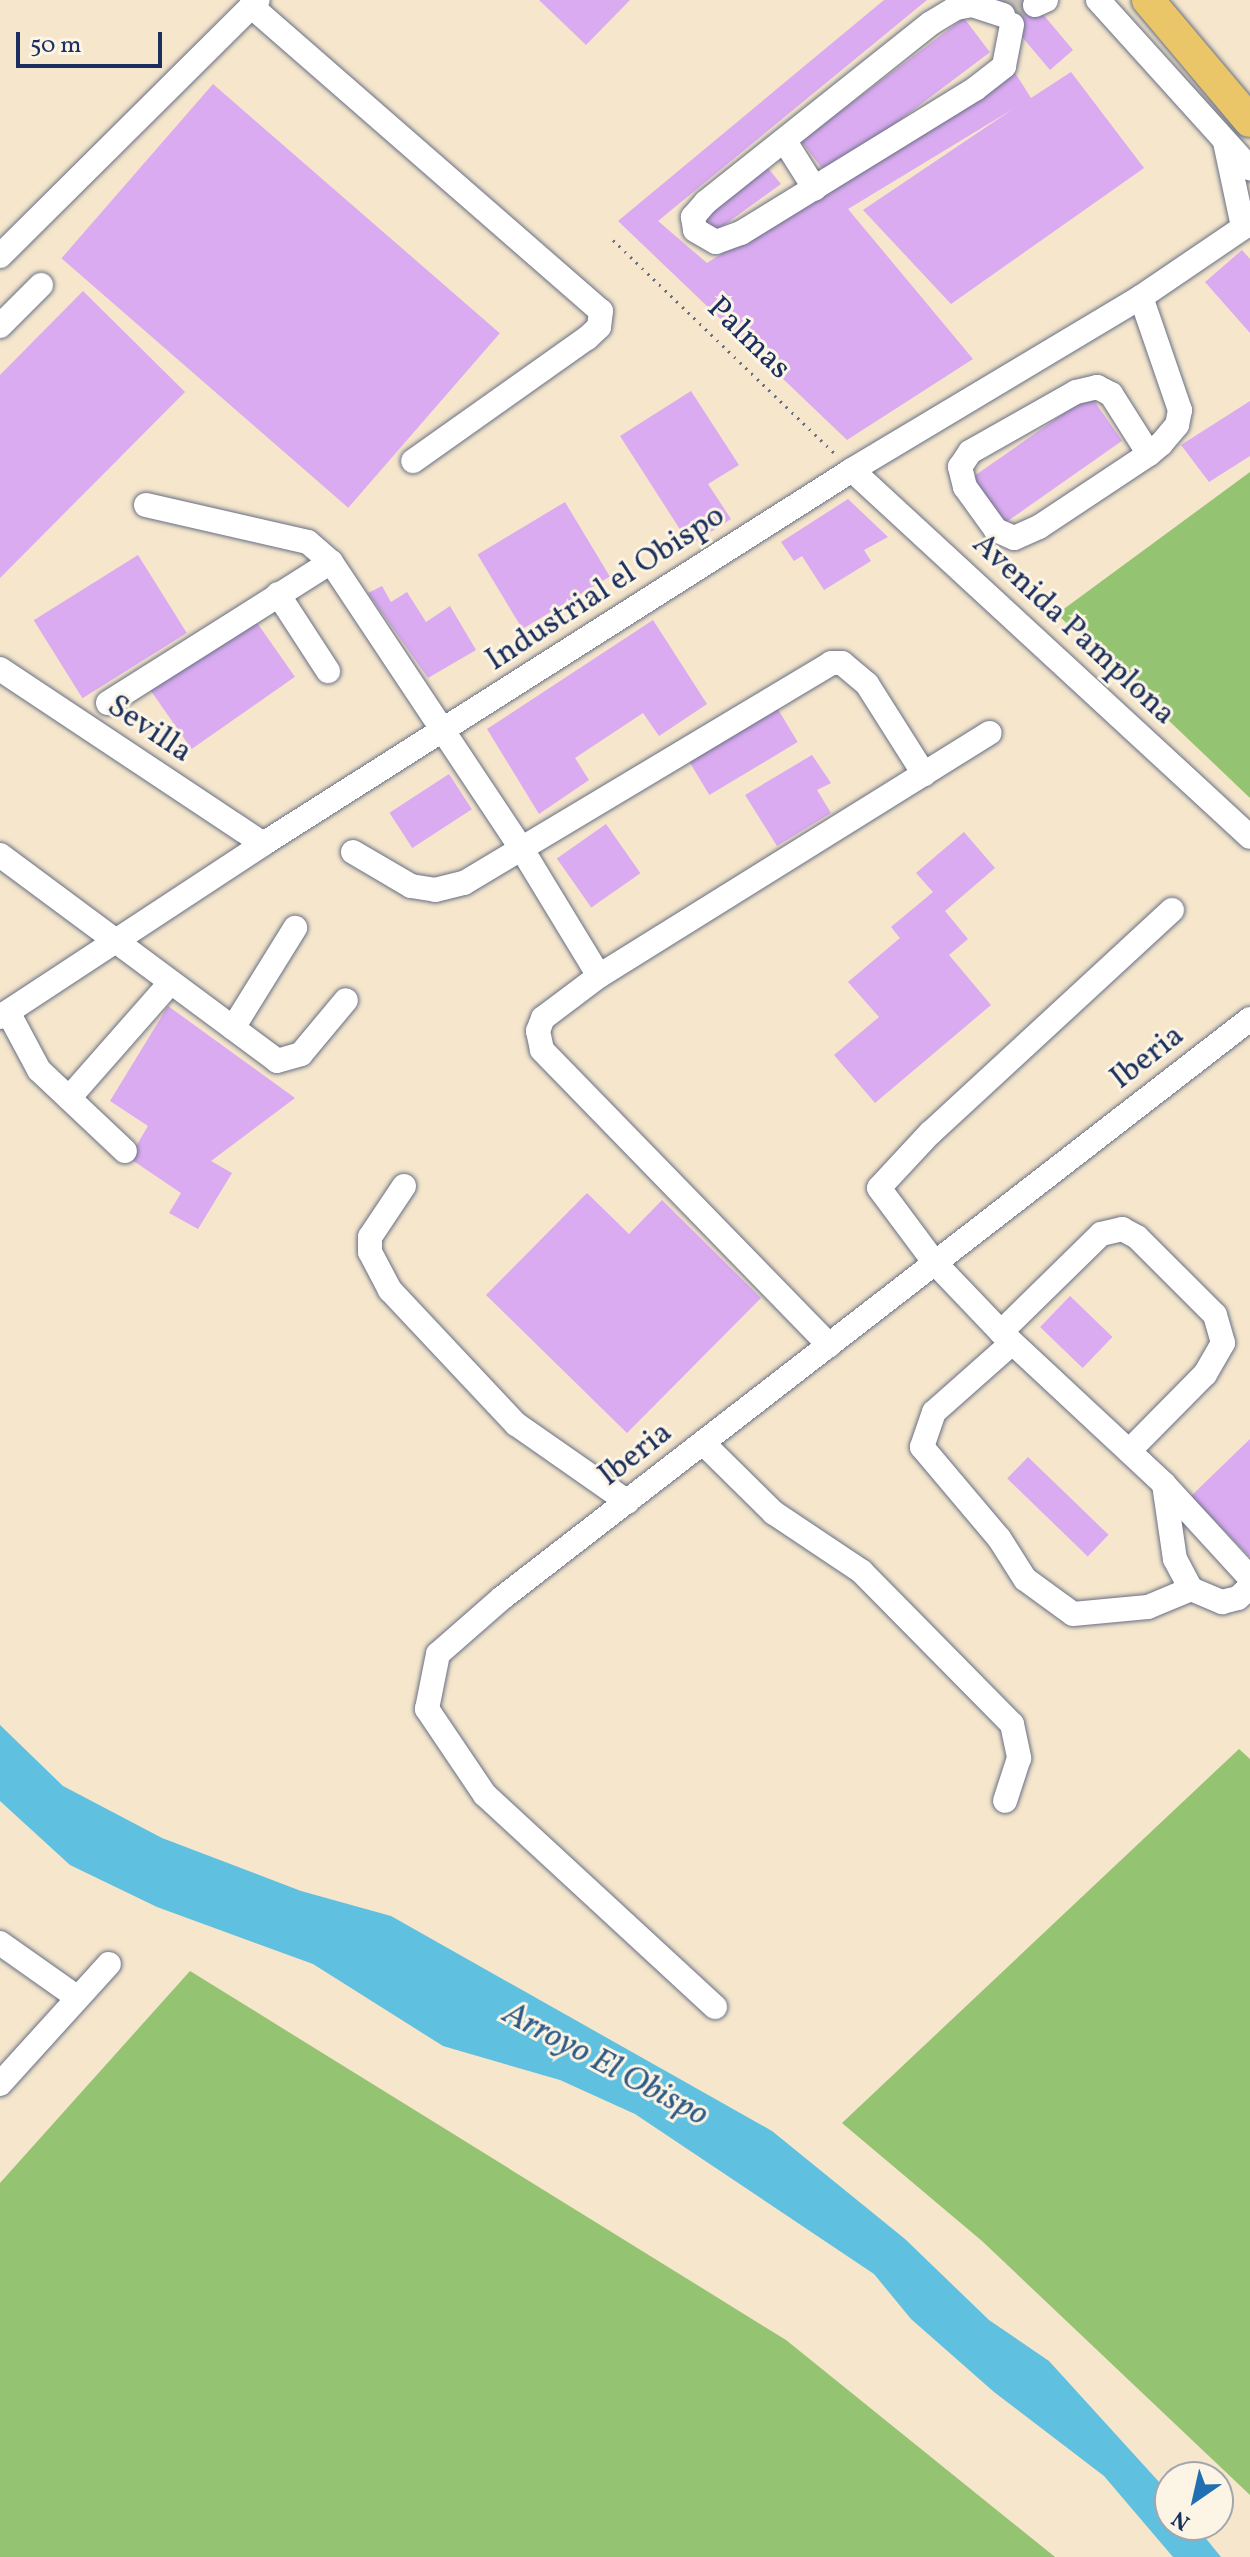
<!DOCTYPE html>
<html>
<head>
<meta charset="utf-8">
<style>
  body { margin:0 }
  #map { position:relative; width:1250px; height:2557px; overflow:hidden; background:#f5e6cc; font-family:Vollkorn,serif }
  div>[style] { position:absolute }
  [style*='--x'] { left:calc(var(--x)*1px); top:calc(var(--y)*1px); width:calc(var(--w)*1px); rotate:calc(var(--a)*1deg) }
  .green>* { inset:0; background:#94c372 }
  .water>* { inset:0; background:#60c0df }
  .building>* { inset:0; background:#daabf0; transform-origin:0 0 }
  .minor-tunnel>* { height:24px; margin-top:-12px; transform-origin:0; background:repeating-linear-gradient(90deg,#c9c1b6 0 24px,transparent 0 36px) }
  .path>* { height:3px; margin-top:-1.5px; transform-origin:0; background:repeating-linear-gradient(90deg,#676f84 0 2px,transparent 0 8px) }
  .roads { filter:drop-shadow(0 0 2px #676f84) drop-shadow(0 0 2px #676f84) }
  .minor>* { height:24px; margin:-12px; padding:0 12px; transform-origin:12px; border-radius:12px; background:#fff }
  .major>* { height:32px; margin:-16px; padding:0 16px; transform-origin:16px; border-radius:16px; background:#ebc669 }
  span { translate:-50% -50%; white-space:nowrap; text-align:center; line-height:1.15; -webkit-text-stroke:6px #fcf5e5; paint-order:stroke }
  .street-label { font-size:32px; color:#1b2f5e }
  .water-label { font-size:34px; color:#305a85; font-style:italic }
  .north { position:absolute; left:1154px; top:2461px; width:80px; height:80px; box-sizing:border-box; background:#fcf5e5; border:2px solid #a2a6af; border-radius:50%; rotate:214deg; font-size:22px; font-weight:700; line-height:32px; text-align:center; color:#1b2f5e }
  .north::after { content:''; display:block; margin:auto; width:28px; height:36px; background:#1f6fb2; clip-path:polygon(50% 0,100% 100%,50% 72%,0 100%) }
  .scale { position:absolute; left:16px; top:32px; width:146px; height:36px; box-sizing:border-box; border:4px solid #1b2f5e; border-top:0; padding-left:10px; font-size:24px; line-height:28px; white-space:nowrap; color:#1b2f5e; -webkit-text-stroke:6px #fcf5e5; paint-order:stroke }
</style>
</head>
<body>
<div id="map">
  <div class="green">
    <i style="clip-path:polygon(1250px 472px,1250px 798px,1057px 614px)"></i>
    <i style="clip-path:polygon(1239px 1749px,1250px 1759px,1250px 2495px,982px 2241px,842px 2123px)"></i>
    <i style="clip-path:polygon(190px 1971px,786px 2340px,1055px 2557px,0 2557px,0 2183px)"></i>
  </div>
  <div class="water">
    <i style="clip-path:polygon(0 1725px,63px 1786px,162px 1838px,301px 1891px,391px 1916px,772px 2131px,905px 2239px,989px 2320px,1049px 2361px,1170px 2494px,1170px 2525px,1195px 2525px,1221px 2557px,1173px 2557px,1104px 2476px,994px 2392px,911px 2319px,874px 2274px,635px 2114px,560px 2080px,443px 2046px,313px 1964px,157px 1907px,70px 1865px,0 1801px)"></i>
  </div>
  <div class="building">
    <i style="clip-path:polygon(539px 0,630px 0,586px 45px)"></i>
    <i style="clip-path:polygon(884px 0,927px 0,658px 221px,707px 263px,1012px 68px,1031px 98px,1071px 72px,1144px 168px,951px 304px,863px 210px,1013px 109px,848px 209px,973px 359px,847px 440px,618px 221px)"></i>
    <i style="clip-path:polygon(991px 0,1031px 0,1073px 50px,1050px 70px)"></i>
    <i style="left:964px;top:18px;width:43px;height:204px;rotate:53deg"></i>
    <i style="left:213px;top:84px;width:380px;height:231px;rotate:41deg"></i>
    <i style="clip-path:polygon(762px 161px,781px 184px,716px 231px,700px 211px)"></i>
    <i style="clip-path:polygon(1242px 250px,1250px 259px,1250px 333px,1205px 282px)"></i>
    <i style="clip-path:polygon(83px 291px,185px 392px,0 578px,0 375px)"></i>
    <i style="clip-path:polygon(691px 391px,739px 465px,708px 484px,731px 519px,690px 545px,620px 436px)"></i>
    <i style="left:1090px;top:395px;width:56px;height:147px;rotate:55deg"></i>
    <i style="clip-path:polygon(1250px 401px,1250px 456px,1209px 482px,1181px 445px)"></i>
    <i style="clip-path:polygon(848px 499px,888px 537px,864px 550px,871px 561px,824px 590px,802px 556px,794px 561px,781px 542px)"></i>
    <i style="left:565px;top:502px;width:87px;height:102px;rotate:59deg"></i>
    <i style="left:138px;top:555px;width:92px;height:123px;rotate:58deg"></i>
    <i style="clip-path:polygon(382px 586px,391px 602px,407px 592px,426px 622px,450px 606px,476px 650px,428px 678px,368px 593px)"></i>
    <i style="left:253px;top:617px;width:73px;height:126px;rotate:55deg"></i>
    <i style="clip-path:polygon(653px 620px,707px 704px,659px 736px,643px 713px,575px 758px,589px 780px,539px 814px,487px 729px)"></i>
    <i style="left:776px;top:706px;width:42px;height:103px;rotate:59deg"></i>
    <i style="clip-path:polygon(812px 755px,831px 783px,817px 790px,831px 813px,777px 846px,745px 795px)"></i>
    <i style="left:449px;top:774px;width:42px;height:71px;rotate:57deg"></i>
    <i style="left:606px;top:824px;width:60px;height:60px;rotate:55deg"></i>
    <i style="clip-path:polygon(964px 832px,995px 868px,945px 911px,968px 939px,949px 955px,991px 1005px,875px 1103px,834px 1055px,879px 1017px,848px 982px,900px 938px,891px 927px,933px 892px,916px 873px)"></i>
    <i style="clip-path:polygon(168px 1006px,295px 1098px,211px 1161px,232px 1173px,198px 1229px,169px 1213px,181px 1193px,129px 1158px,148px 1126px,110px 1101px)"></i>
    <i style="clip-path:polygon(587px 1193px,629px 1234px,662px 1200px,761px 1298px,627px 1433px,486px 1295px)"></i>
    <i style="left:1070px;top:1296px;width:59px;height:43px;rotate:44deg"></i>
    <i style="clip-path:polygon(1250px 1439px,1250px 1557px,1191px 1496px)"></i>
    <i style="left:1028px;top:1457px;width:112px;height:30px;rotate:44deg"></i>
  </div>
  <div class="minor-tunnel">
    <i style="--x:1003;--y:15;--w:27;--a:-34"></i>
  </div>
  <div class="path">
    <i style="--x:613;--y:240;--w:308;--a:43.9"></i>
  </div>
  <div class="roads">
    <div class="minor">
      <i style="--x:1098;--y:0;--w:227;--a:47.9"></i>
      <i style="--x:1035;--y:5;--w:12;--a:-24"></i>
      <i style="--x:251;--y:6;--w:464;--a:41.1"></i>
      <i style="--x:601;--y:311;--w:16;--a:97"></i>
      <i style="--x:599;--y:327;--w:16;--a:137"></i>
      <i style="--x:587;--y:338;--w:213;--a:144.7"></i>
      <i style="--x:1003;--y:15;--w:33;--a:-162"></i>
      <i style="--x:972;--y:5;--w:16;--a:169"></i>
      <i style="--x:956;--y:8;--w:29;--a:149"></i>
      <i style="--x:931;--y:23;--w:288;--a:141.5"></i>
      <i style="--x:706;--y:202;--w:20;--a:131"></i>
      <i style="--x:693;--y:217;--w:13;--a:81"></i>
      <i style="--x:695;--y:230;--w:24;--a:30"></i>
      <i style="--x:716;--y:242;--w:27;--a:-20"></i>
      <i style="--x:741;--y:233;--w:275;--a:-31.6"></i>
      <i style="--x:975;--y:89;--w:37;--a:-38"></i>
      <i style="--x:1004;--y:66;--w:42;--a:-79"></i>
      <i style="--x:1225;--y:142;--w:87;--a:78"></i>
      <i style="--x:786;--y:143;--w:54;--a:57.8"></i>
      <i style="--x:0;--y:256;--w:363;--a:-44.8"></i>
      <i style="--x:1141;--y:297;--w:120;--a:71"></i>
      <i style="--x:1180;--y:410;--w:15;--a:101"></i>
      <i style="--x:1177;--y:425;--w:25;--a:130"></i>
      <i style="--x:1161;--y:444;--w:16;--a:140"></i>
      <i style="--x:1149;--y:454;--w:132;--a:146.4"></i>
      <i style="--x:1039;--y:527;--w:27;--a:156"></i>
      <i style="--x:1014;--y:538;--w:20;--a:-156"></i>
      <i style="--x:996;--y:530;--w:53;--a:-125.8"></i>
      <i style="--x:965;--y:487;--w:21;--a:-104"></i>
      <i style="--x:960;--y:467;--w:18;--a:-56"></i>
      <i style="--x:970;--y:452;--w:122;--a:-29.5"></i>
      <i style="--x:1076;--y:392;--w:22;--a:-13"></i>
      <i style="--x:1097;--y:387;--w:16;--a:27"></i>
      <i style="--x:1111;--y:394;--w:71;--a:57.7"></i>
      <i style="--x:0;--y:326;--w:58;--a:-45"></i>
      <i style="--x:852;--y:470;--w:541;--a:42.68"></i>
      <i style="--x:146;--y:505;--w:166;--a:12.9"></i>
      <i style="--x:308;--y:542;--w:30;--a:41"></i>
      <i style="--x:278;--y:594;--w:92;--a:57"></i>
      <i style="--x:0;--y:669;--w:316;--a:33.6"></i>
      <i style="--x:108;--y:703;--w:264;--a:-32.3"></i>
      <i style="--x:331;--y:562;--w:347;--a:56.4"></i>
      <i style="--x:523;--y:851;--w:146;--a:58.7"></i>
      <i style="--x:599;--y:976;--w:460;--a:-31.9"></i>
      <i style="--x:353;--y:852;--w:67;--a:30.4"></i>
      <i style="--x:411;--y:886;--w:24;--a:9"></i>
      <i style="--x:435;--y:890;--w:30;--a:-14"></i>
      <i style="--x:464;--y:883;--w:428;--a:-30.9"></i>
      <i style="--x:831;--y:663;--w:11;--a:0"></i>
      <i style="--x:842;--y:663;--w:33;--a:40"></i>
      <i style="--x:867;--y:684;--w:107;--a:57.7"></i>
      <i style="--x:0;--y:855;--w:345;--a:36.6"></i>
      <i style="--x:277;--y:1061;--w:25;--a:-16"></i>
      <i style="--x:301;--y:1054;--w:70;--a:-50.2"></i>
      <i style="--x:1172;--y:910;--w:328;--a:137.3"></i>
      <i style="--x:931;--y:1132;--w:76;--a:132.9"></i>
      <i style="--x:879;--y:1188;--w:94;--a:53.3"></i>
      <i style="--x:935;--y:1263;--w:95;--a:46.3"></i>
      <i style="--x:1001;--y:1332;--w:223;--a:43"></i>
      <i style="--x:1164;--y:1484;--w:127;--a:47.5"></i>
      <i style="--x:599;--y:976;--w:70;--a:143.1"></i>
      <i style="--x:543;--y:1018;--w:14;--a:111"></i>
      <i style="--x:538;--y:1031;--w:19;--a:78"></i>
      <i style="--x:542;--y:1050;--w:412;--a:45.8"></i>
      <i style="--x:8;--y:1012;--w:66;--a:61.9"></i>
      <i style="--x:39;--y:1070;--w:118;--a:43.3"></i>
      <i style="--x:0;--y:1017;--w:315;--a:-33.3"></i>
      <i style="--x:263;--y:844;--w:698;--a:-32.41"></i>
      <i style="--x:852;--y:470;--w:337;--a:-30.9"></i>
      <i style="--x:1141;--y:297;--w:132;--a:-34.2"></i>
      <i style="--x:233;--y:1028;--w:118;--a:-58.2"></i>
      <i style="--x:69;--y:1098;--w:152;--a:-48.7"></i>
      <i style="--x:404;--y:1186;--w:61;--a:123.7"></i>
      <i style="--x:370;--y:1237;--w:15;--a:90"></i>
      <i style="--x:370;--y:1252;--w:43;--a:62.2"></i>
      <i style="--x:390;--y:1290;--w:184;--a:46.8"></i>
      <i style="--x:516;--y:1424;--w:136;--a:34.9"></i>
      <i style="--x:1001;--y:1332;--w:140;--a:-44.4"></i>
      <i style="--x:1101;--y:1234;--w:22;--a:-13"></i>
      <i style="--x:1122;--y:1229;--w:17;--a:28"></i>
      <i style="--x:1137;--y:1237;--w:110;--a:45"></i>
      <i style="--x:1215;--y:1315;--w:29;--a:74"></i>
      <i style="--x:1223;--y:1343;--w:36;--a:120"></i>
      <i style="--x:1205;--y:1374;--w:108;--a:134.6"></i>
      <i style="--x:1012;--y:1343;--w:104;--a:138.5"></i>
      <i style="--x:934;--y:1412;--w:37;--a:109"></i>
      <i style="--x:922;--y:1447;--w:119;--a:49.8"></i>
      <i style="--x:999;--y:1538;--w:49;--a:57.6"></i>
      <i style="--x:1025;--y:1579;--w:59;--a:36.1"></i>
      <i style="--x:1073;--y:1614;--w:75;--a:-5.3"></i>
      <i style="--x:1148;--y:1607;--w:47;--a:-22.7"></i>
      <i style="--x:703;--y:1443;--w:100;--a:44.6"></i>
      <i style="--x:774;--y:1513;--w:105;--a:33.7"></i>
      <i style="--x:861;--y:1571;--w:215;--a:45.4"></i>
      <i style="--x:1012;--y:1724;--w:35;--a:78"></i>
      <i style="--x:1019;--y:1758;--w:45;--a:108"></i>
      <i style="--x:1164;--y:1484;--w:76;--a:81.7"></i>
      <i style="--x:1175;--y:1559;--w:34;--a:62"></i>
      <i style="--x:1191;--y:1589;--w:34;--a:23"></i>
      <i style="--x:1222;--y:1602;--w:16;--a:-14"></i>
      <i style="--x:1238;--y:1598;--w:16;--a:-43"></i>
      <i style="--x:0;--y:1943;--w:95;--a:35.2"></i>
      <i style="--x:715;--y:2007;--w:313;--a:-137.3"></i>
      <i style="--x:485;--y:1795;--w:104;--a:-124"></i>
      <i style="--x:427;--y:1709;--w:56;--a:-78.7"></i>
      <i style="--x:438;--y:1654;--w:85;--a:-41.2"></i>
      <i style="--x:502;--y:1598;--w:946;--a:-37.74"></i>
      <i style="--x:0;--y:2084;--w:162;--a:-47.8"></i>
    </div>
    <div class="major">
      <i style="--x:1148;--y:0;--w:158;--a:49.9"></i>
    </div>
  </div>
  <div class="street-label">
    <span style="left:748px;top:339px;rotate:44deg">Palmas</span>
    <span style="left:606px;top:589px;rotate:-33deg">Industrial el Obispo</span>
    <span style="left:1073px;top:630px;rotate:43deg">Avenida Pamplona</span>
    <span style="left:149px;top:730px;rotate:34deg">Sevilla</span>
    <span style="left:1148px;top:1058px;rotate:-38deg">Iberia</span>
    <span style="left:636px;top:1455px;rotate:-38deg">Iberia</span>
  </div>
  <div class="water-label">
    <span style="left:605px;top:2065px;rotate:28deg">Arroyo El Obispo</span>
  </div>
  <div class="north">N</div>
  <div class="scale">50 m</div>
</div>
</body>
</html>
